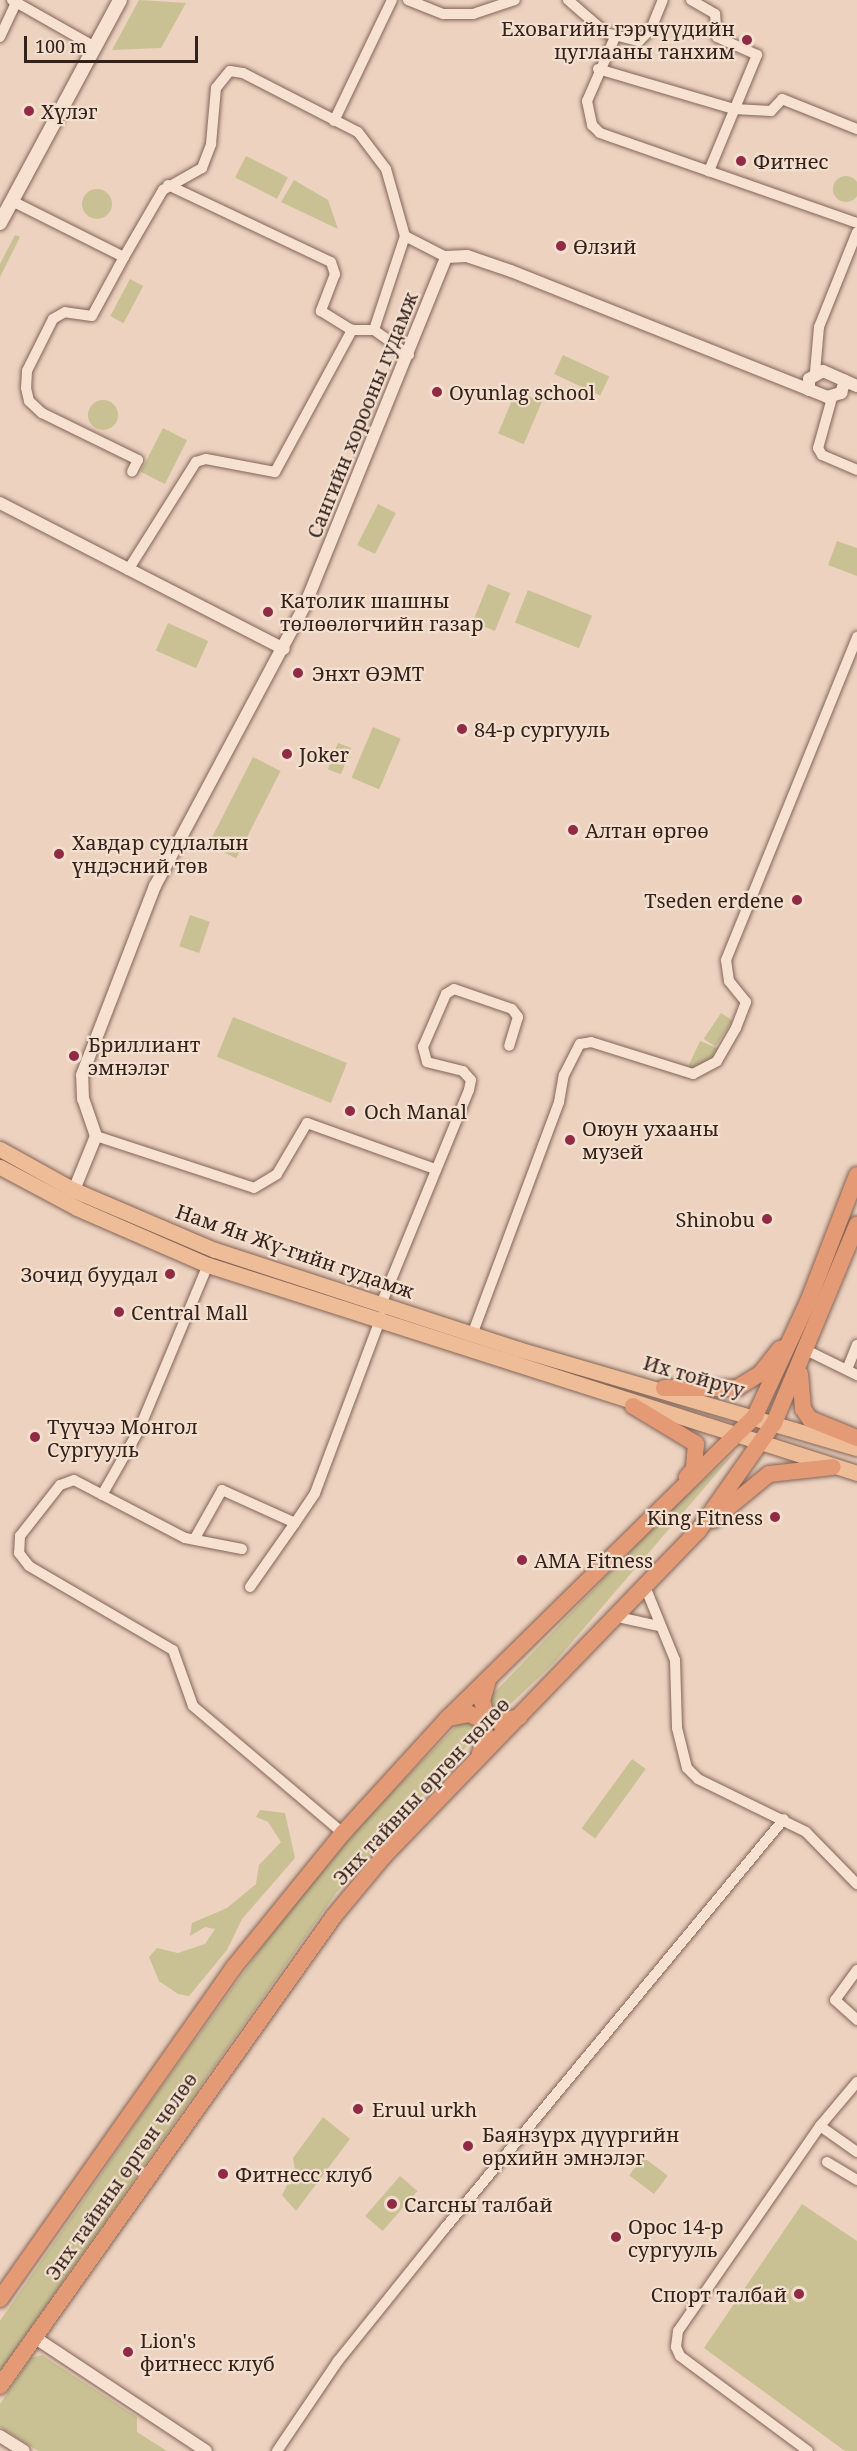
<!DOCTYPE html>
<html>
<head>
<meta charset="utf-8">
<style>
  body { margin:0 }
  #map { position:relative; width:857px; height:2451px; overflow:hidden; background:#ecd2bf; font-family:"Noto Serif",serif }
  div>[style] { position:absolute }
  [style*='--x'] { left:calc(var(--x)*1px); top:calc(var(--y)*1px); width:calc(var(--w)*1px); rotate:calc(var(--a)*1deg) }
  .green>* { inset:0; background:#c9c194; transform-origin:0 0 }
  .round { border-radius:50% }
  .roads { filter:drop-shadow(0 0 2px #836458) drop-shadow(0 0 2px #836458) }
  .minor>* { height:10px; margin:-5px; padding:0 5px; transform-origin:5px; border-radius:5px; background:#f7e2d2 }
  .tertiary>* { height:12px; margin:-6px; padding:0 6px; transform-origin:6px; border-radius:6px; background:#f7e2d2 }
  .secondary>* { height:14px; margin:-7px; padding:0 7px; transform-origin:7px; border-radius:7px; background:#f7e2d2 }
  .primary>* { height:15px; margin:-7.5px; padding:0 7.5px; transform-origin:7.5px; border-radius:7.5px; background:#eebc97 }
  .trunk>* { height:16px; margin:-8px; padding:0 8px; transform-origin:8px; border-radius:8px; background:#e49a74 }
  .dots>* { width:16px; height:16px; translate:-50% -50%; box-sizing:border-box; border:3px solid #f3dfce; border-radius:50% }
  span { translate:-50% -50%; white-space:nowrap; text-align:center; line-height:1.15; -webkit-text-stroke:4.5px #f3dfce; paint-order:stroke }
  .poi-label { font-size:20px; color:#33211c }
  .right { translate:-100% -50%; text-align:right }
  .left { translate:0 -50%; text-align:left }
  .street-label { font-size:20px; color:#33211c }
  .scale { position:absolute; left:24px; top:36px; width:174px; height:27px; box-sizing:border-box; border:3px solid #33211c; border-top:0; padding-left:8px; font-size:18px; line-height:21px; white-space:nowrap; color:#33211c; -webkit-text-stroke:4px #f3dfce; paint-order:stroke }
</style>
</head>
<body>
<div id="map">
  <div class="green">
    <i style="clip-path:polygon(139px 0,186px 3px,161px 48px,112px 50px)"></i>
    <i style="left:246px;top:156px;width:47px;height:24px;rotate:27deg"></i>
    <i class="round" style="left:833px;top:176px;width:26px;height:26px"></i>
    <i style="clip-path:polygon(294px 180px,328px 200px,338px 229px,281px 202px)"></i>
    <i class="round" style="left:82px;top:189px;width:30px;height:30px"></i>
    <i style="clip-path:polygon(15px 235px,20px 237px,0 277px,0 264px)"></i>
    <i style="left:130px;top:279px;width:15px;height:42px;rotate:28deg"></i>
    <i style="left:563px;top:355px;width:51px;height:21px;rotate:25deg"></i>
    <i style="left:516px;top:391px;width:28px;height:46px;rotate:23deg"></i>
    <i class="round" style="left:88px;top:400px;width:30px;height:30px"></i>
    <i style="left:163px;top:428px;width:27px;height:49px;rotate:27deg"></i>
    <i style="left:378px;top:504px;width:20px;height:46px;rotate:27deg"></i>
    <i style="clip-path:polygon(837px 541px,857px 548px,857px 576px,828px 565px)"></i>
    <i style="left:488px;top:584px;width:24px;height:41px;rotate:22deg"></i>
    <i style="left:528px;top:590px;width:69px;height:35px;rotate:22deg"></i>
    <i style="left:168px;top:623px;width:44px;height:30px;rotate:24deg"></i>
    <i style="left:373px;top:727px;width:30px;height:55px;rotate:23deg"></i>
    <i style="left:338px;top:743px;width:14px;height:28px;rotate:21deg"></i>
    <i style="left:253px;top:757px;width:31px;height:98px;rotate:27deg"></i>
    <i style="left:190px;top:915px;width:21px;height:33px;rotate:19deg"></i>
    <i style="left:721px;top:1013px;width:14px;height:31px;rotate:34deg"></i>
    <i style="left:233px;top:1017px;width:123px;height:43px;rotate:22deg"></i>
    <i style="clip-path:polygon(700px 1041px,722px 1050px,692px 1078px,683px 1078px)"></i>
    <i style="clip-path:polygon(736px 1451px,554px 1663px,497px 1717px,490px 1697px,668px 1512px)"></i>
    <i style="clip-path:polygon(461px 1721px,474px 1721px,477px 1735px,337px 1892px,0 2371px,0 2321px,150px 2103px,277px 1926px,365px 1820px)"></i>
    <i style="left:632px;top:1759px;width:17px;height:86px;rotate:36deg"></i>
    <i style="clip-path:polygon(260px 1810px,285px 1813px,295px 1858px,242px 1919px,227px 1950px,189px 1996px,178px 1994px,159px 1981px,149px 1957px,157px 1948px,178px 1953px,205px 1944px,215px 1929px,205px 1927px,190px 1936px,192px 1923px,227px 1908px,256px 1884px,259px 1865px,281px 1842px,268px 1822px,256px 1817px)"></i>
    <i style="clip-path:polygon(323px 2117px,350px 2139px,296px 2211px,282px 2195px,295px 2170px,293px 2158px)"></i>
    <i style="left:643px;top:2157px;width:31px;height:23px;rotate:37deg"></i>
    <i style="left:400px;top:2176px;width:23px;height:53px;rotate:41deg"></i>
    <i style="clip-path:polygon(802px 2204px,857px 2241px,857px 2451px,845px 2451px,704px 2348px)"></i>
    <i style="clip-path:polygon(42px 2355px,137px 2417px,137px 2432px,167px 2451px,38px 2451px,0 2427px,0 2404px,31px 2358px)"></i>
  </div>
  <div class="roads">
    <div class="minor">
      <i style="--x:12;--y:0;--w:95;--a:29.5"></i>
      <i style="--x:408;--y:0;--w:38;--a:22"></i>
      <i style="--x:443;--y:14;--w:30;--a:0"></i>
      <i style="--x:473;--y:14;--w:44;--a:-18.4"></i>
      <i style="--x:568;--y:0;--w:50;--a:41"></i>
      <i style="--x:606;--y:33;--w:34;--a:14"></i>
      <i style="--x:639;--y:41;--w:17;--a:-45"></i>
      <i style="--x:651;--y:29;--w:31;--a:-68"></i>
      <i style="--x:691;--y:0;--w:28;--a:30"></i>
      <i style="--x:715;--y:14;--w:23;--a:85"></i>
      <i style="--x:717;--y:37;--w:44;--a:24.2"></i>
      <i style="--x:757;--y:55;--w:126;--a:112.5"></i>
      <i style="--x:0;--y:37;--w:38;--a:-65"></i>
      <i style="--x:615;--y:37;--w:70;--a:113.6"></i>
      <i style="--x:587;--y:101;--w:25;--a:78"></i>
      <i style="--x:592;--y:125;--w:11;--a:45"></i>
      <i style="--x:600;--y:133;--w:272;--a:19.3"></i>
      <i style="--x:598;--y:69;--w:142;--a:16.4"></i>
      <i style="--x:734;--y:109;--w:37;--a:3"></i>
      <i style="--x:771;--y:111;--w:16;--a:-47"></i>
      <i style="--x:782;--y:99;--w:81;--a:21.8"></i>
      <i style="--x:334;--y:121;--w:134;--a:-64.4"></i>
      <i style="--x:168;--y:185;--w:180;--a:25.3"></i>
      <i style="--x:331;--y:262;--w:13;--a:72"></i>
      <i style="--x:335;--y:274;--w:40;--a:111"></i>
      <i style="--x:321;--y:311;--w:36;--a:32"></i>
      <i style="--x:352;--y:330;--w:22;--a:0"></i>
      <i style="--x:12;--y:201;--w:125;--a:26.6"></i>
      <i style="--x:124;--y:257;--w:67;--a:118.5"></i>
      <i style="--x:92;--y:316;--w:27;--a:-172"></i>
      <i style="--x:65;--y:312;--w:14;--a:150"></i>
      <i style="--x:53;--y:319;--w:58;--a:116.6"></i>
      <i style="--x:27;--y:371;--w:17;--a:93"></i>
      <i style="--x:26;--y:388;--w:13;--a:77"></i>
      <i style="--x:29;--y:401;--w:18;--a:43"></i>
      <i style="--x:42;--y:413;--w:107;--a:26.1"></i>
      <i style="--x:138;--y:460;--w:13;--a:117"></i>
      <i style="--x:405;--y:236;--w:46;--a:27.1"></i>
      <i style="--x:124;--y:257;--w:78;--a:-59.8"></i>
      <i style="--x:163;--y:190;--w:45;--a:-29.4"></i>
      <i style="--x:202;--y:168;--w:26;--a:-69"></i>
      <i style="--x:211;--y:144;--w:56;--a:-84.9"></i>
      <i style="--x:216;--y:88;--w:22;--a:-51"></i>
      <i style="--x:230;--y:71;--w:13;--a:9"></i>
      <i style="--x:243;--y:73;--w:129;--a:27.2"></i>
      <i style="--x:358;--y:132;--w:46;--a:52.9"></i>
      <i style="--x:386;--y:169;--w:70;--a:74.2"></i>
      <i style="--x:405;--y:236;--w:99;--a:108.3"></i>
      <i style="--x:374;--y:330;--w:43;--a:35.5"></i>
      <i style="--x:815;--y:372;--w:45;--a:-84.9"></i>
      <i style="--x:819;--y:327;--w:102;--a:-68.2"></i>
      <i style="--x:832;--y:398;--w:52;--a:105.6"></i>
      <i style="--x:818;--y:448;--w:8;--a:60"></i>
      <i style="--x:822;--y:455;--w:38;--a:23"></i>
      <i style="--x:128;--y:570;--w:128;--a:-57.8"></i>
      <i style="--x:196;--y:462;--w:10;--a:-17"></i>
      <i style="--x:206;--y:459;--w:70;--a:10.7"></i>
      <i style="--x:275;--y:472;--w:162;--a:-61.5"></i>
      <i style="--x:96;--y:1136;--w:166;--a:18.2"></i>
      <i style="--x:254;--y:1188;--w:27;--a:-31"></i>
      <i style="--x:277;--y:1174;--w:59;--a:-59.5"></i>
      <i style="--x:307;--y:1123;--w:136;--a:19.8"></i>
      <i style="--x:382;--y:1302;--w:229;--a:-67.7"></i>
      <i style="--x:469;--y:1090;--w:10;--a:-79"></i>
      <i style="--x:471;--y:1080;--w:12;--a:-132"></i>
      <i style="--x:463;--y:1071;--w:37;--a:-166"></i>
      <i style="--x:427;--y:1062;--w:16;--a:-105"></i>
      <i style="--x:423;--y:1047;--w:58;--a:-66.5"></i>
      <i style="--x:446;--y:994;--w:9;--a:-32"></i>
      <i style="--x:454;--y:989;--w:61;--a:19"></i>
      <i style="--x:512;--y:1009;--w:10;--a:53"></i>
      <i style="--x:518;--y:1017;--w:30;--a:107"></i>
      <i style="--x:472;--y:1335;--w:249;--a:-69.5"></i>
      <i style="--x:559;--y:1102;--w:27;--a:-80"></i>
      <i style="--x:564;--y:1075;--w:35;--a:-63"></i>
      <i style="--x:580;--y:1044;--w:11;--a:-10"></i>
      <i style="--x:591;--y:1042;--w:107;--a:17.4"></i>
      <i style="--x:693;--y:1074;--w:27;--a:-28"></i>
      <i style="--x:717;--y:1061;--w:38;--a:-60"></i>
      <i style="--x:736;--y:1028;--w:28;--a:-69"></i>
      <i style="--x:746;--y:1002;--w:27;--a:-129"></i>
      <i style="--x:729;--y:981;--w:21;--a:-98"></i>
      <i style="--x:726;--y:960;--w:349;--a:-67.9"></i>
      <i style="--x:808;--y:1351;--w:55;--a:26.1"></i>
      <i style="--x:848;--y:1367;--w:24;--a:-68"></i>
      <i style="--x:102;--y:1495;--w:73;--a:-60.3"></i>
      <i style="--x:138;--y:1432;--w:181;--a:-67.3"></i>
      <i style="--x:195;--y:1538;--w:55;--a:-60.6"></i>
      <i style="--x:222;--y:1490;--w:80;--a:24.3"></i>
      <i style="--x:295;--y:1523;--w:36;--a:-56"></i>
      <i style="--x:315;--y:1493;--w:188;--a:-69.4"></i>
      <i style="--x:242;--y:1549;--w:58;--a:-169.1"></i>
      <i style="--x:185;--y:1538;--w:125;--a:-152.4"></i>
      <i style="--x:74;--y:1480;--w:15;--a:160"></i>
      <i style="--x:60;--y:1485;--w:65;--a:128.1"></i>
      <i style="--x:20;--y:1536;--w:17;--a:93"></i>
      <i style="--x:19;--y:1553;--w:16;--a:52"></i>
      <i style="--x:29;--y:1566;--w:167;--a:30.3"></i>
      <i style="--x:173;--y:1650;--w:59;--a:70.3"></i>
      <i style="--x:193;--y:1706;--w:197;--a:40.3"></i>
      <i style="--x:250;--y:1587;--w:78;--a:-54.9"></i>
      <i style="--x:646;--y:1589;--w:77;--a:67.8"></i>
      <i style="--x:675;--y:1660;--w:68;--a:88.3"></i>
      <i style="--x:677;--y:1728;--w:41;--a:76"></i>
      <i style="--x:687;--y:1768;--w:16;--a:45"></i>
      <i style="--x:698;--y:1779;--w:120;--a:26.1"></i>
      <i style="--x:806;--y:1832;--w:73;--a:45.6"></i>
      <i style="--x:618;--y:1617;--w:42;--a:12.4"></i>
      <i style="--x:857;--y:1970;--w:37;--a:126"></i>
      <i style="--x:835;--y:2000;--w:30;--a:42"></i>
      <i style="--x:857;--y:2082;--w:57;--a:130.1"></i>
      <i style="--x:820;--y:2126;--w:45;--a:35.1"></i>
      <i style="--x:827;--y:2162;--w:35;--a:31"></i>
      <i style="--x:277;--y:2451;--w:109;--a:-55.9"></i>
      <i style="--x:338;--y:2361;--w:171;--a:-51.2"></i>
      <i style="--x:445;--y:2228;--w:531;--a:-50.35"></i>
      <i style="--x:808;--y:2451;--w:159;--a:-143.4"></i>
      <i style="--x:680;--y:2356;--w:10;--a:-114"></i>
      <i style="--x:676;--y:2347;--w:16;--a:-83"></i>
      <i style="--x:678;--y:2331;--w:249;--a:-55.3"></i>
    </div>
    <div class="tertiary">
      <i style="--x:809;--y:390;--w:11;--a:-90"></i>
      <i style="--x:809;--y:379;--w:16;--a:-30"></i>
      <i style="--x:823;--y:371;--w:37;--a:24"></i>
      <i style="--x:0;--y:503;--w:319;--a:27.2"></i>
      <i style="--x:74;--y:1190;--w:58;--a:-67.8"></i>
      <i style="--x:96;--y:1136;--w:39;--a:-109"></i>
      <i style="--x:83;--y:1099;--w:24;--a:-92"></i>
      <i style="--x:82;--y:1075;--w:203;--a:-68.9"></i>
      <i style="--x:155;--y:886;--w:319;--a:-61.9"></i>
      <i style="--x:305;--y:605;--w:375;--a:-67.9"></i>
      <i style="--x:446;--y:257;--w:21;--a:-3"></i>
      <i style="--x:467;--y:256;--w:46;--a:18.8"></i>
      <i style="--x:511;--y:271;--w:340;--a:21.7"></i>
      <i style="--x:827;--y:397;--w:15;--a:-16"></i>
      <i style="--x:841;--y:393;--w:13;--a:-72"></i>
      <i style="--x:34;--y:2337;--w:206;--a:33.5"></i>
      <i style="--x:0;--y:2436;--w:28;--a:32"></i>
    </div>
    <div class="secondary">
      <i style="--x:0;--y:223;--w:253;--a:-61.7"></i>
    </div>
    <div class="primary">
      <i style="--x:0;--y:1149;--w:85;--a:29"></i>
      <i style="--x:74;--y:1190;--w:153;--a:23.1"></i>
      <i style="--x:215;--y:1250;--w:319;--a:18.1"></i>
      <i style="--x:518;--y:1349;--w:353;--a:16.3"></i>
      <i style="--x:0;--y:1167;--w:87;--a:28"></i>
      <i style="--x:77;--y:1208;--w:143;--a:23.5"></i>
      <i style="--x:208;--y:1265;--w:682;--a:17.77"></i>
    </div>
    <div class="trunk">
      <i style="--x:800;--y:1374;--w:35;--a:85"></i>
      <i style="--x:803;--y:1409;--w:12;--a:55"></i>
      <i style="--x:810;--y:1419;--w:51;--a:22"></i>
      <i style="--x:664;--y:1388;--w:73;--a:0"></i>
      <i style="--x:737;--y:1388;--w:28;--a:-32"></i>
      <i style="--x:761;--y:1373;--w:31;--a:-52"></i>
      <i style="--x:633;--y:1406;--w:74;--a:31.1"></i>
      <i style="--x:696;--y:1444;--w:25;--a:95"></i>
      <i style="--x:694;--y:1469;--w:11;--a:131"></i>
      <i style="--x:713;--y:1520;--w:72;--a:-39.4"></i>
      <i style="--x:769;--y:1474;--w:64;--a:-6.2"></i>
      <i style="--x:488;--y:1680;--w:22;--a:106"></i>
      <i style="--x:482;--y:1701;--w:15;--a:74"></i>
      <i style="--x:486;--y:1715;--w:15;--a:28"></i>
      <i style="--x:499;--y:1722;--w:21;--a:-14"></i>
      <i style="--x:449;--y:1718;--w:21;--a:-11"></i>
      <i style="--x:470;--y:1714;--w:13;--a:27"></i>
      <i style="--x:482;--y:1720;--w:18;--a:77"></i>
      <i style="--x:486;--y:1738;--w:16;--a:112"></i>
      <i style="--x:0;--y:2299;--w:406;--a:-54.8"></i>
      <i style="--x:234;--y:1967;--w:173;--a:-50.9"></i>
      <i style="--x:343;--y:1833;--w:156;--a:-47.6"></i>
      <i style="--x:448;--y:1718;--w:431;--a:-44.5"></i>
      <i style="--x:755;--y:1416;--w:126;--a:-65.1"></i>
      <i style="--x:808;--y:1302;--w:136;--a:-68.9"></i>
      <i style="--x:0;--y:2386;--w:577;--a:-54.6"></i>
      <i style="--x:334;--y:1916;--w:78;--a:-50.2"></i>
      <i style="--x:384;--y:1856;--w:452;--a:-46"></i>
      <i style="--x:698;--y:1531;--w:132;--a:-54.9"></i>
      <i style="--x:774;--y:1423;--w:215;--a:-67.3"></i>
    </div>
  </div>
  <div class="dots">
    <i style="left:747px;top:40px;background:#902b46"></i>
    <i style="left:29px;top:111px;background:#902b46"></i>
    <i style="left:741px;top:161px;background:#902b46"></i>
    <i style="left:561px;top:246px;background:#902b46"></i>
    <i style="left:437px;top:392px;background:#902b46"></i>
    <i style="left:268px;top:612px;background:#902b46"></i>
    <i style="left:298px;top:673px;background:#902b46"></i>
    <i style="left:462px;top:729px;background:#902b46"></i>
    <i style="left:287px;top:754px;background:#902b46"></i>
    <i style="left:573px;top:830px;background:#902b46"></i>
    <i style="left:59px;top:854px;background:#902b46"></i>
    <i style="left:797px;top:900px;background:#902b46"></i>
    <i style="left:74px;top:1056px;background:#902b46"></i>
    <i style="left:350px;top:1111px;background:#902b46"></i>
    <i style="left:570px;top:1140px;background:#902b46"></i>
    <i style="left:767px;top:1219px;background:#902b46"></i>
    <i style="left:170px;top:1274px;background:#902b46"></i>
    <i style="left:119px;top:1312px;background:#902b46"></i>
    <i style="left:35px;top:1437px;background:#902b46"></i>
    <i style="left:775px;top:1517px;background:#902b46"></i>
    <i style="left:522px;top:1560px;background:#902b46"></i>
    <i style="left:358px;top:2109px;background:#902b46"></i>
    <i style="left:468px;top:2146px;background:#902b46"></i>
    <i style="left:223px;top:2174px;background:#902b46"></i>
    <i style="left:392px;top:2204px;background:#902b46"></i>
    <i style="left:616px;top:2237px;background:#902b46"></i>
    <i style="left:799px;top:2294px;background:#902b46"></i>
    <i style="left:128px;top:2352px;background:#902b46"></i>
  </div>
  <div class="poi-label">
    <span class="right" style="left:735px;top:40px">Еховагийн гэрчүүдийн<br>цуглааны танхим</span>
    <span class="left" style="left:41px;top:111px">Хүлэг</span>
    <span class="left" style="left:753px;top:161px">Фитнес</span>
    <span class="left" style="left:573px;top:246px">Өлзий</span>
    <span class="left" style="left:449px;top:392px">Oyunlag school</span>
    <span class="left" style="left:280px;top:612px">Католик шашны<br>төлөөлөгчийн газар</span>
    <span class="left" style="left:312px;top:673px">Энхт ӨЭМТ</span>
    <span class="left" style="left:474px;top:729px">84-р сургууль</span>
    <span class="left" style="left:299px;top:754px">Joker</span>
    <span class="left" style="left:585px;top:830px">Алтан өргөө</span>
    <span class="left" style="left:72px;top:854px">Хавдар судлалын<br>үндэсний төв</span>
    <span class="right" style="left:784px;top:900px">Tseden erdene</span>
    <span class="left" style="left:88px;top:1056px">Бриллиант<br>эмнэлэг</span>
    <span class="left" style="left:364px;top:1111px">Och Manal</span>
    <span class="left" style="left:582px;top:1140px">Оюун ухааны<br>музей</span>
    <span class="right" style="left:755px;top:1219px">Shinobu</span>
    <span class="right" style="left:158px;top:1274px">Зочид буудал</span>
    <span class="left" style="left:131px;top:1312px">Central Mall</span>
    <span class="left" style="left:47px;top:1438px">Түүчээ Монгол<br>Сургууль</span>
    <span class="right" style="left:763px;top:1517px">King Fitness</span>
    <span class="left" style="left:534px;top:1560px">AMA Fitness</span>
    <span class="left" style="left:372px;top:2109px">Eruul urkh</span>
    <span class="left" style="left:482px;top:2146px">Баянзүрх дүүргийн<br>өрхийн эмнэлэг</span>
    <span class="left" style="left:235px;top:2174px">Фитнесс клуб</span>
    <span class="left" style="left:404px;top:2204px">Сагсны талбай</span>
    <span class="left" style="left:628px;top:2238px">Орос 14-р<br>сургууль</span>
    <span class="right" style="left:787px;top:2294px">Спорт талбай</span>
    <span class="left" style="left:140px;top:2352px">Lion's<br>фитнесс клуб</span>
  </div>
  <div class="street-label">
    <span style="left:362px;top:415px;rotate:-68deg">Сангийн хорооны гудамж</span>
    <span style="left:295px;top:1251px;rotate:19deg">Нам Ян Жү-гийн гудамж</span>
    <span style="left:694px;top:1376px;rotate:16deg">Их тойруу</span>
    <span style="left:421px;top:1791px;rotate:-47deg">Энх тайвны өргөн чөлөө</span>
    <span style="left:121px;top:2176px;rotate:-55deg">Энх тайвны өргөн чөлөө</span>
  </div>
  <div class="scale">100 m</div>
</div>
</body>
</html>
